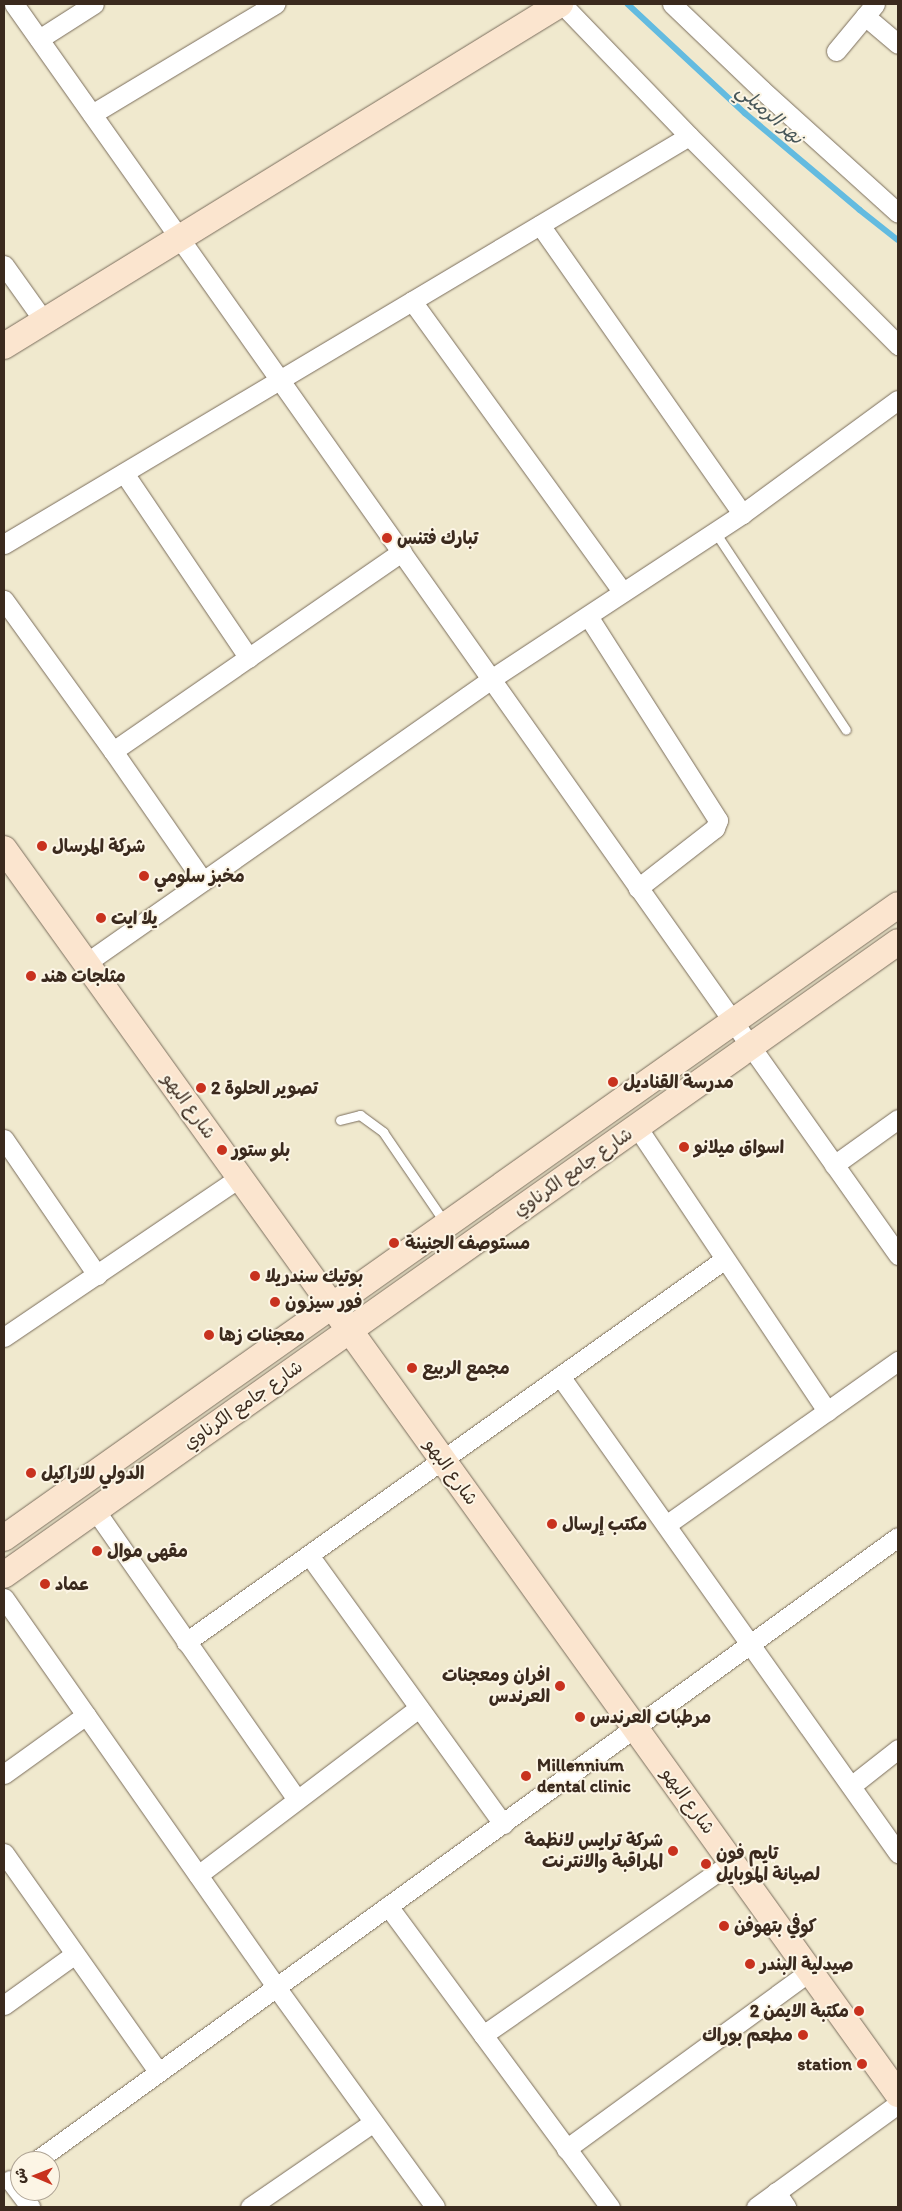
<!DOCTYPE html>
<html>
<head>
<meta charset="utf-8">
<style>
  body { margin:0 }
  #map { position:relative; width:902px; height:2211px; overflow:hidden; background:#f0e9ce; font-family:Itim,"Playpen Sans Arabic",sans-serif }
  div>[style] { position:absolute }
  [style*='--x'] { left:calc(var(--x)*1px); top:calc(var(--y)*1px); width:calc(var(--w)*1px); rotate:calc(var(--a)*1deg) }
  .stream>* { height:5.5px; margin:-2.75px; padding:0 2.75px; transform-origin:2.75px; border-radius:2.75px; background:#63bbe0 }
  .roads { filter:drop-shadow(0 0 1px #7a6d5c) drop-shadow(0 0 1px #7a6d5c) }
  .lane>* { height:9px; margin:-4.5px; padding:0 4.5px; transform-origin:4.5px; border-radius:4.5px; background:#fff }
  .street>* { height:19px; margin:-9.5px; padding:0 9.5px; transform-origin:9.5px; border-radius:9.5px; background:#fff }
  .secondary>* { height:26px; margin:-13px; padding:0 13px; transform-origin:13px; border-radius:13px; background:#fbe5cf }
  .dots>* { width:14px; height:14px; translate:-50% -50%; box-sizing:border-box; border:2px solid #fcf5e5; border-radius:50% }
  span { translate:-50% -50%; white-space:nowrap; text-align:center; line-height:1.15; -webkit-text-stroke:4px #fcf5e5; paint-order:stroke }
  .poi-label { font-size:18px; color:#3b2a1e; font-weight:700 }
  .left { translate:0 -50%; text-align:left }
  .right { translate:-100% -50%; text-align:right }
  .street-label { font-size:18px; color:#3b2a1e }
  .water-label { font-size:19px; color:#475658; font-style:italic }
  .frame { position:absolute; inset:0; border:5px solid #3b2a1e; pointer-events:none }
  .north { position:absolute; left:10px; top:2151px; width:50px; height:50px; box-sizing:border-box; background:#fcf5e5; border:1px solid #afa495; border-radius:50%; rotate:271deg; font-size:14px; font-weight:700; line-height:20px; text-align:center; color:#3b2a1e }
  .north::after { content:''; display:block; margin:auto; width:18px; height:22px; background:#c8321e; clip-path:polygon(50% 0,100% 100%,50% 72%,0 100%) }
</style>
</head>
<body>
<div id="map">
  <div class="stream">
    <i style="--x:628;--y:4;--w:160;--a:43"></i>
    <i style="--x:745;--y:113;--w:150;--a:40.1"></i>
    <i style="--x:860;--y:210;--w:48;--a:38.3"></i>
  </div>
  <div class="roads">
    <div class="lane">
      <i style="--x:715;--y:532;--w:237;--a:56.5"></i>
      <i style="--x:340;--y:1120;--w:21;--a:-14"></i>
      <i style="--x:360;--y:1115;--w:29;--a:36"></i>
      <i style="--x:383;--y:1132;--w:110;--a:55.7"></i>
    </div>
    <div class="street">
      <i style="--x:14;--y:4;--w:1532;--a:54.75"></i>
      <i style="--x:562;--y:4;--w:183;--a:46.1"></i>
      <i style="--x:689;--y:136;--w:296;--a:45"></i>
      <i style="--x:672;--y:4;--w:124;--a:43.7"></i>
      <i style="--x:762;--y:90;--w:183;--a:42.1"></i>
      <i style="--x:865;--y:16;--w:43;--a:40.3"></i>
      <i style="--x:39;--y:39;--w:65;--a:-32.5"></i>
      <i style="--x:836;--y:51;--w:61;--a:-50.3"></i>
      <i style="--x:92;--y:114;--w:214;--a:-31"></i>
      <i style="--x:540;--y:225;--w:353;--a:55"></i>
      <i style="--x:4;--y:265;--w:69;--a:54.5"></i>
      <i style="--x:412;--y:301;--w:359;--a:54.1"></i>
      <i style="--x:124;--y:473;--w:223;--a:56"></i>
      <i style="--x:4;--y:544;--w:797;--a:-30.78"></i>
      <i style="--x:4;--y:600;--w:186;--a:54.2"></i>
      <i style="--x:113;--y:751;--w:158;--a:55.3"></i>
      <i style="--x:588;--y:616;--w:242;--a:57.5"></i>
      <i style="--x:718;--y:820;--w:9;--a:111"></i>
      <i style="--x:715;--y:828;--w:98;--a:142.1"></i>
      <i style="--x:113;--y:751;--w:351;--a:-34.6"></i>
      <i style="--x:86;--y:963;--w:495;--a:-35"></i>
      <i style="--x:491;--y:679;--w:300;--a:-33.3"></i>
      <i style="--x:742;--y:514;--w:193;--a:-36.2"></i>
      <i style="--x:637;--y:1127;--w:342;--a:56.2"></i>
      <i style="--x:4;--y:1139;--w:165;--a:55.6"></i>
      <i style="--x:834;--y:1165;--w:79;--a:-35.7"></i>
      <i style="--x:4;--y:1337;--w:285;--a:-34.1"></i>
      <i style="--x:560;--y:1376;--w:585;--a:54.68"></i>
      <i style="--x:95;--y:1510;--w:353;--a:55.1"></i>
      <i style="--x:666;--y:1525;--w:284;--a:-35.3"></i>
      <i style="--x:309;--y:1555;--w:332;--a:54.2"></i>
      <i style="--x:4;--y:1598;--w:475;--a:55"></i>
      <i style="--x:276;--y:1987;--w:271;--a:54.1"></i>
      <i style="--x:186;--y:1642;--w:661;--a:-35.4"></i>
      <i style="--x:4;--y:1774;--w:101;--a:-35.7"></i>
      <i style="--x:851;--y:1786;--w:60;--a:-38.2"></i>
      <i style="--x:4;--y:1853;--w:267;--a:54.8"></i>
      <i style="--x:198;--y:1875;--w:277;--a:-37.1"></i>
      <i style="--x:388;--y:1906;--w:374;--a:53.6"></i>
      <i style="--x:4;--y:2005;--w:87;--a:-35.7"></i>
      <i style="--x:483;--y:2035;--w:303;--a:-34.8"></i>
      <i style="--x:566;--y:2149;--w:302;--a:-36.1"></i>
      <i style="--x:36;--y:2161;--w:1064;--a:-35.9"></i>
      <i style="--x:10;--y:2180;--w:34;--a:53"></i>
      <i style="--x:776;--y:2192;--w:18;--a:56"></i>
      <i style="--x:250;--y:2207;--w:148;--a:-34.5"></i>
      <i style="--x:756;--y:2207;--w:175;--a:-36"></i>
    </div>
    <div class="secondary">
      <i style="--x:4;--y:346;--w:653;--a:-31.6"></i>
      <i style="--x:4;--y:849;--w:1533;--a:54.32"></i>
      <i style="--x:4;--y:1538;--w:1095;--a:-35.3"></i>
      <i style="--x:4;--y:1575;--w:1095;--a:-35.3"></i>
    </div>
  </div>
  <div class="dots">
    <i style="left:387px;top:538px;background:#c8321e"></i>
    <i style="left:42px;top:846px;background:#c8321e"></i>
    <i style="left:144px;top:876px;background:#c8321e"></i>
    <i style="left:101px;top:918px;background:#c8321e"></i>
    <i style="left:31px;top:976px;background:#c8321e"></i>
    <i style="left:613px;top:1082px;background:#c8321e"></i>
    <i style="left:201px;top:1088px;background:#c8321e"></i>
    <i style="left:684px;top:1147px;background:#c8321e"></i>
    <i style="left:222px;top:1150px;background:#c8321e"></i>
    <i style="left:394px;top:1243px;background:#c8321e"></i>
    <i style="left:255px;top:1276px;background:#c8321e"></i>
    <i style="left:275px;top:1302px;background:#c8321e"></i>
    <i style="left:209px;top:1335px;background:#c8321e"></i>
    <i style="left:412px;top:1368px;background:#c8321e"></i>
    <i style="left:31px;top:1473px;background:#c8321e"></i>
    <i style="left:552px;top:1524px;background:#c8321e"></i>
    <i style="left:97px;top:1551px;background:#c8321e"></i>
    <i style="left:45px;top:1584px;background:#c8321e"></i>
    <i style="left:560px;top:1686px;background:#c8321e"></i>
    <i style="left:580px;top:1717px;background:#c8321e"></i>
    <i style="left:526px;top:1776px;background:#c8321e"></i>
    <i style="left:673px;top:1851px;background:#c8321e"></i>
    <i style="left:706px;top:1864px;background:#c8321e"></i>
    <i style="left:724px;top:1926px;background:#c8321e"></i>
    <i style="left:750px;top:1964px;background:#c8321e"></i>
    <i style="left:859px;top:2011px;background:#c8321e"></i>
    <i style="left:803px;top:2035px;background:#c8321e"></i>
    <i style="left:862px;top:2064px;background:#c8321e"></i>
  </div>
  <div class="poi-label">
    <span class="left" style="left:397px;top:538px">تبارك فتنس</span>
    <span class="left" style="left:52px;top:846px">شركة المرسال</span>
    <span class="left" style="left:154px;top:876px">مخبز سلومي</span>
    <span class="left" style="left:111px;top:918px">يلا ايت</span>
    <span class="left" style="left:41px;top:976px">مثلجات هند</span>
    <span class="left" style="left:623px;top:1082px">مدرسة القناديل</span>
    <span class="left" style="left:211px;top:1088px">تصوير الحلوة 2</span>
    <span class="left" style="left:694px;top:1147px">اسواق ميلانو</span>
    <span class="left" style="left:232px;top:1150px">بلو ستور</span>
    <span class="left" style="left:405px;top:1243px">مستوصف الجنينة</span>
    <span class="left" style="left:265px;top:1276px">بوتيك سندريلا</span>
    <span class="left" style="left:285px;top:1302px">فور سيزون</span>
    <span class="left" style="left:219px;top:1335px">معجنات زها</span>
    <span class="left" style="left:422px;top:1368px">مجمع الربيع</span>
    <span class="left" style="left:41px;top:1473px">الدولي للاراكيل</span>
    <span class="left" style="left:562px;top:1524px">مكتب إرسال</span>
    <span class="left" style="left:107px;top:1551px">مقهى موال</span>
    <span class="left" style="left:55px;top:1584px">عماد</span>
    <span class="right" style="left:550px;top:1686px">افران ومعجنات<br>العرندس</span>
    <span class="left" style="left:590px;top:1717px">مرطبات العرندس</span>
    <span class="left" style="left:537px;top:1776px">Millennium<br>dental clinic</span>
    <span class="right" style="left:663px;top:1851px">شركة ترايس لانظمة<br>المراقبة والانترنت</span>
    <span class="left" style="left:716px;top:1864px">تايم فون<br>لصيانة الموبايل</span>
    <span class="left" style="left:734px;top:1926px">كوفي بتهوفن</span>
    <span class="left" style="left:760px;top:1964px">صيدلية البندر</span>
    <span class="right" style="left:849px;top:2011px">مكتبة الايمن 2</span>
    <span class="right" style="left:793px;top:2035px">مطعم بوراك</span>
    <span class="right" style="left:852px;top:2064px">station</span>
  </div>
  <div class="street-label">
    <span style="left:189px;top:1106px;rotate:54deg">شارع البهو</span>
    <span style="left:573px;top:1172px;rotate:-35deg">شارع جامع الكرناوي</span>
    <span style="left:243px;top:1405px;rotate:-35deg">شارع جامع الكرناوي</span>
    <span style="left:451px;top:1472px;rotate:54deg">شارع البهو</span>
    <span style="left:688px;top:1801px;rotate:54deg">شارع البهو</span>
  </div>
  <div class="water-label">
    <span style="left:770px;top:114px;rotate:41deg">نهر الرميلي</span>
  </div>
  <div class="frame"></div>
  <div class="north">ش</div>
</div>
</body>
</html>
